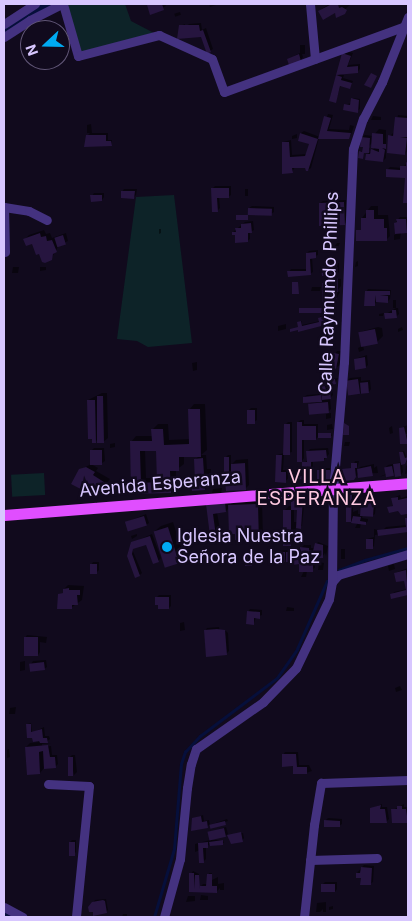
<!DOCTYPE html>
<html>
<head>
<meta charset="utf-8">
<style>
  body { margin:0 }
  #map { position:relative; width:412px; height:921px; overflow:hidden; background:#110a1d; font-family:Inter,sans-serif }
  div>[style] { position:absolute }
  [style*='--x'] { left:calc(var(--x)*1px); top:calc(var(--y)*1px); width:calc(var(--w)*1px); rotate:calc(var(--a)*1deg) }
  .green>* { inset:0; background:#0d2328; transform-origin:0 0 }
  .shadow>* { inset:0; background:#0007; transform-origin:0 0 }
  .stream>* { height:2.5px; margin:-1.25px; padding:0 1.25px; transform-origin:1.25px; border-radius:1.25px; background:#060f3b }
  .canal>* { height:9px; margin:-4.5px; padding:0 4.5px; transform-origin:4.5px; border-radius:4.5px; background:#060f3b }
  .river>* { height:14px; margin:-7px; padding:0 7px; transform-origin:7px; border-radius:7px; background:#060f3b }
  .building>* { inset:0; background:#26153f; transform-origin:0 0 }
  .minor>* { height:9px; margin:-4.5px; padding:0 4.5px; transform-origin:4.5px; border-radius:4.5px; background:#443280 }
  .major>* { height:11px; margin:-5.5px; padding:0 5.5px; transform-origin:5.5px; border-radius:5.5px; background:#e04eff }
  .dots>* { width:14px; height:14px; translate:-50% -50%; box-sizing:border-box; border:2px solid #110a1d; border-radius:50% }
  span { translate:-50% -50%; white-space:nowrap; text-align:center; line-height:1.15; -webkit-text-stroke:5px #110a1d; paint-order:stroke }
  .street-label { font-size:18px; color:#d8c7ff }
  .poi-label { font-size:18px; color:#d8c7ff }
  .left { translate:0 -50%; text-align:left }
  .neighbourhood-label { font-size:19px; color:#ffc9e1; letter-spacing:1px }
  .frame { position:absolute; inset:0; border:5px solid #d8c7ff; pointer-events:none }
  .north { position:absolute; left:20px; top:20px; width:50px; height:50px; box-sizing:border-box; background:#110a1d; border:1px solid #615677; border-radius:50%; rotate:249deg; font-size:14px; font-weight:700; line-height:20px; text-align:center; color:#d8c7ff }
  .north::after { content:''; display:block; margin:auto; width:18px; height:22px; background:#00aaf2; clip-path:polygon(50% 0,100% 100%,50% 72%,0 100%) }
</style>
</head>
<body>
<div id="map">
  <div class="green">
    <i style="clip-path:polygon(71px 4px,125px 4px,131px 21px,154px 33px,81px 52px,67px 6px)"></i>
    <i style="clip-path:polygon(174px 195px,192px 343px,148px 347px,137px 341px,117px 339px,136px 197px)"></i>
    <i style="left:44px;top:473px;width:22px;height:33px;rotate:87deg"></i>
  </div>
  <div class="shadow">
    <i style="clip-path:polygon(149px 4px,165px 4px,166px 6px,151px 13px)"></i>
    <i style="clip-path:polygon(209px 4px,219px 4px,210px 7px)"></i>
    <i style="clip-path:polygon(329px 4px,347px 4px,350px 5px,337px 16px,335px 12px,319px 11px)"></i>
    <i style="left:180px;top:12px;width:3px;height:6px;rotate:72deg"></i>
    <i style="clip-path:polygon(201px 23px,202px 30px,206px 28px,213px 49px,210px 51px,202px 35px,180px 26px,185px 24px,185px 27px,189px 24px)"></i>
    <i style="clip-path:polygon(300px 45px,305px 45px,305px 54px,302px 54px,303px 57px,301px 60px,288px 59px,300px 53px)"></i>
    <i style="clip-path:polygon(346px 51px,353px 53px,348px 65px,360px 64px,360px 69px,357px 72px,338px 73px)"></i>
    <i style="clip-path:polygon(340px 74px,344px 75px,343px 78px,353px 81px,350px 88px,341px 85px,335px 102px,337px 76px)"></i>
    <i style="clip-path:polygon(353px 98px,360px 99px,360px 109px,357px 111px,345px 105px,351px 103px)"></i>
    <i style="clip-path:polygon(328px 114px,333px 115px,329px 129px,349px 130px,350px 125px,354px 126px,351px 135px,348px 137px,319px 138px,311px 168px,308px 170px,307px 167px,295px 167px,292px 172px,283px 142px,291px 140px,292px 155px,307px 154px,310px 143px,299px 140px,301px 133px,304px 131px,320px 137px)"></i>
    <i style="clip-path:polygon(398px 115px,408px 116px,408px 150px,405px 154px,390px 136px,394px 132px)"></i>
    <i style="clip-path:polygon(373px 116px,381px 117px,381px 120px,371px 120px)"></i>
    <i style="clip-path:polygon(91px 124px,92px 133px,108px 133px,108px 140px,112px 140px,111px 145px,87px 136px,90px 133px,87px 133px,87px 125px)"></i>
    <i style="clip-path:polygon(evenodd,379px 129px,386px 130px,386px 158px,383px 161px,367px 155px,370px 152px,364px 151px,363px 156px,360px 152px,364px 151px,362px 137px,365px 135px,373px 136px,379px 129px,372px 143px,375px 147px,372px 152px,369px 152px,370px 148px,367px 148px,372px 143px)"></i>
    <i style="clip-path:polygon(297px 134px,297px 138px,292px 139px,292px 136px)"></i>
    <i style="clip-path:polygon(408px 162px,408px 202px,404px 202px,406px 176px,387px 170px,390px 167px,402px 168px)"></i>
    <i style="clip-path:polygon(215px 186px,231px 186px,231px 195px,228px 197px,219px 197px,220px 208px,217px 211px,213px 188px)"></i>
    <i style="clip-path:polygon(124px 189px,137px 189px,136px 195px,134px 197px,122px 192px)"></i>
    <i style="left:245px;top:189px;width:3px;height:7px"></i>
    <i style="clip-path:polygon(94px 193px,104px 193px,104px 197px,102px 200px,92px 196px)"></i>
    <i style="clip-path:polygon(evenodd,346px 200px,347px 221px,345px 224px,320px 224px,320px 203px,323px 201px,346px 200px,327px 208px,336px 208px,336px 217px,328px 217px,327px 208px)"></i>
    <i style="clip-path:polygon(252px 206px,274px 207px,274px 212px,271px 214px,249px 208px)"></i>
    <i style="clip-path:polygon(371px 206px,378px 206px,378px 215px,388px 215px,390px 236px,386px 240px,357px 230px,362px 230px,362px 218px)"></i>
    <i style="clip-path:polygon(400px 217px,408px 217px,408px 230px,401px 232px,400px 239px,394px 240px,394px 235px,396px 234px,395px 223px)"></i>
    <i style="clip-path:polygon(253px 221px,254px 230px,250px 232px,250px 239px,247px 241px,233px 232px,245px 222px)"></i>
    <i style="clip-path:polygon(159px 229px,161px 229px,161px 233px,159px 234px)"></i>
    <i style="clip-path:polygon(44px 230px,46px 234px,50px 233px,52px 238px,66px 233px,68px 241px,59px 245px,51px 259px,33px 242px,25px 239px,29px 235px)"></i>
    <i style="clip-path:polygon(340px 243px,338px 247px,335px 246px,337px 243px)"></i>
    <i style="clip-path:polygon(318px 250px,318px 255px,312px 257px,313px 272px,310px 274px,289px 272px,291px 269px,307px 269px,307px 253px,309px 251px)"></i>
    <i style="clip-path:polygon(358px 261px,358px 266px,355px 267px,356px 262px)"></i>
    <i style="clip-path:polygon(339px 263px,339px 272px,337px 274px,323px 266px,325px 264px)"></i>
    <i style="clip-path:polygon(13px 267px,19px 267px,18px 273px,12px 273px)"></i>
    <i style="clip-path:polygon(40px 267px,46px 267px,46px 270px,40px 271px)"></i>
    <i style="clip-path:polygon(331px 278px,341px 279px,341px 286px,337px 291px,340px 292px,334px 303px,324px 283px)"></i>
    <i style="clip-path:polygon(321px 287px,320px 291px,311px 291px,312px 287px)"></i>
    <i style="clip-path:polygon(368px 289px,391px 290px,390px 299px,388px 301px,377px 301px,374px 305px,366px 292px)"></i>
    <i style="left:393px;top:300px;width:3px;height:8px"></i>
    <i style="clip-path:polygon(336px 308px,333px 312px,335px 320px,332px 323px,334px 323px,336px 334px,334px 336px,325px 338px,321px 324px,299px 327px,299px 322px,302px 321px,302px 325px,320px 321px,319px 318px,322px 315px,330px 314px,301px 311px)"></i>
    <i style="clip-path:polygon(396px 308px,398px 308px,399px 314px,396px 317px,386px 314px)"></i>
    <i style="clip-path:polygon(384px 313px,383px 316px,379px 316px,379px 314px)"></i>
    <i style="clip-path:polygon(286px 324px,286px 329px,278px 331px,278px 326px)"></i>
    <i style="clip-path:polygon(378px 327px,382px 328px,383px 336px,377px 342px,363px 345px,364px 350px,359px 352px,358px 348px,362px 346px,360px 332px)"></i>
    <i style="clip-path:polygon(402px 327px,403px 330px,398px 332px,398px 329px)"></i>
    <i style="clip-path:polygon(337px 351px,341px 351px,340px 365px,337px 367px,335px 354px)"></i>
    <i style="clip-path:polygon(367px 355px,368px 365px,366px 367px,355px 359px)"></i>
    <i style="clip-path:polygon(197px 362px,197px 370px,193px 371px,192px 363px)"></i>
    <i style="clip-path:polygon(361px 377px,361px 381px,370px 380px,371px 389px,369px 392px,349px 394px,348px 380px,350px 378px)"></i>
    <i style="clip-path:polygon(338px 378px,336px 382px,328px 384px,326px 388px,332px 388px,333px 395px,330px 398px,331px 409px,328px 412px,309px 404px,312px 401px,304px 397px,307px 395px,320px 394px,318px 387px,323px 381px)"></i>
    <i style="clip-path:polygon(102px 393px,107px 393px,108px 438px,103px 442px,98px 439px,95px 442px,88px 400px)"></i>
    <i style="clip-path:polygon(evenodd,194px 404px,205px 404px,207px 450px,201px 455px,206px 455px,207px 469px,211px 469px,209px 485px,205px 489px,192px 483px,196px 479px,195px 460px,199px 456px,184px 456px,184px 464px,176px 470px,176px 486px,170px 492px,132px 493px,131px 442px,136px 436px,153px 436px,153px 429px,158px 424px,168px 424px,169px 440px,190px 439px,189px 410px,194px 404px,145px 450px,157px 450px,158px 478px,146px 478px,145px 450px)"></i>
    <i style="clip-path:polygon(251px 408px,257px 408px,257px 420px,254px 422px,248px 411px)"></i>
    <i style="clip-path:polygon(331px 413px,331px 418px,326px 419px,326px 414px)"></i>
    <i style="clip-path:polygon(301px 420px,304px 420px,304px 424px,318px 424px,318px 436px,320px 434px,331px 433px,332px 436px,320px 435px,316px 439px,304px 439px,304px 458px,302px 461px,298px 422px)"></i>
    <i style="clip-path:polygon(288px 422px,292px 422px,292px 452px,284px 454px,283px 470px,288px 470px,288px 479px,285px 481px,276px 481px,277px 455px,284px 453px,285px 425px)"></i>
    <i style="clip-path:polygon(332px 424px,333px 429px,327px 430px,327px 425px)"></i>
    <i style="clip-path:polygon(408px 425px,408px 434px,402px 434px,408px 436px,408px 442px,401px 443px,400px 428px)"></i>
    <i style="clip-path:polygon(392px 426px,393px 433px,390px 434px,389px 428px)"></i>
    <i style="clip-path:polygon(350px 442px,349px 446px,344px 446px,345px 442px)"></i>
    <i style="clip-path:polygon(115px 443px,115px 447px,110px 448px,110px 444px)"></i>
    <i style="clip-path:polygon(94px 448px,104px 448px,105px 461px,102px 463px,91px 464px,92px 450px)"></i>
    <i style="clip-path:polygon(328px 448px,329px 454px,324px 460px,313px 461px,313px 476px,311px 479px,304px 463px,308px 460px,307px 452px,310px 449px)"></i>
    <i style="clip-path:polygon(404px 451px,408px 461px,402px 463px,403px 472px,401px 475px,396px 472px,379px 477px,386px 474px,386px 467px,388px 465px,402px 462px,400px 453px)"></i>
    <i style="clip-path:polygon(228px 455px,231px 455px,231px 465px,236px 460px,248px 459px,249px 485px,245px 489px,226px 482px,229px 479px,226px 457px)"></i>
    <i style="clip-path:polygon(355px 461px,359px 461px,357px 470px,360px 467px,374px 464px,374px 468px,377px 466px,378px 473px,358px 474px,354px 479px,344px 470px,353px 467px)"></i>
    <i style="clip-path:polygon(91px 464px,98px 468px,96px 471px,110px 479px,100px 491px,80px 470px)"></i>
    <i style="clip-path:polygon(408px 464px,408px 473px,405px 474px,406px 466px)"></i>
    <i style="clip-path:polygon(321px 468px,332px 468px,332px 476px,318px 471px)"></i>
    <i style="clip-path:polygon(222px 488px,221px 493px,212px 493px,213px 489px)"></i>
    <i style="clip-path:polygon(350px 493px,354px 493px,353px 512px,358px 510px,358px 514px,361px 514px,362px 502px,364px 500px,376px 501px,375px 514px,372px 516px,363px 515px,362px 518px,368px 519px,368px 521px,365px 524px,361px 523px,360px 528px,355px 528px,358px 522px,347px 521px,348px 495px)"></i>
    <i style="clip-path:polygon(400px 495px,401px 498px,408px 496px,406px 513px,389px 508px,394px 505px,393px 498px)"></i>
    <i style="clip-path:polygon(evenodd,301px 496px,305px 496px,302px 526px,296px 527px,293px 541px,289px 545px,285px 510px,289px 506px,292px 506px,294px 498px,301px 496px,298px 506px,297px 522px,294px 522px,294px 508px,298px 506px)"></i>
    <i style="clip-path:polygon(229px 499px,230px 505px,233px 501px,262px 501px,263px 537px,259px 541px,246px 534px,241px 539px,229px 508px,226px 511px,217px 512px,220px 530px,215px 534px,208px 505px)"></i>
    <i style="clip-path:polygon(286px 500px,286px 507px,283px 507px,283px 501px)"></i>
    <i style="clip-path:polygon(321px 500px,321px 505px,317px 506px,317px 501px)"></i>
    <i style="clip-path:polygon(146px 514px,149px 523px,146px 525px,127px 522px)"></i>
    <i style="clip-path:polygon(408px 516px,408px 531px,375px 535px,374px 546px,372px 548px,367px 539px,374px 537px,374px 529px,382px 531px,386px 527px,407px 525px,406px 519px)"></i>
    <i style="clip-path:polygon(173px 522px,184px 557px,179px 562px,166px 566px,155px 531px,161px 526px)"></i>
    <i style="clip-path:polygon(226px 532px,227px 538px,222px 540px,221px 533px)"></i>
    <i style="clip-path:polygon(137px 534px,137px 536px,132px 539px,131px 536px)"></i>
    <i style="clip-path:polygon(152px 534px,161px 558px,158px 561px,147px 543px,132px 549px,142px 573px,140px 575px,128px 556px,132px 543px)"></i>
    <i style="clip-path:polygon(318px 542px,328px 546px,326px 556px,325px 553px,322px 557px,299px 558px,300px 563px,293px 564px,288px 558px,284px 561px,273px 553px,276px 551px,287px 550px,291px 552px,291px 558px,301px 556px,301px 548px,304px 545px,311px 545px,311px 548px,314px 548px)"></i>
    <i style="left:341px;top:549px;width:4px;height:10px"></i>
    <i style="clip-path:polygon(249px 553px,254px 553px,254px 562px,251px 565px,246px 555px)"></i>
    <i style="clip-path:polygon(93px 562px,99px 562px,99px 570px,96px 573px,91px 565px)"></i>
    <i style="clip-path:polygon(315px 562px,315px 568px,307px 571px,306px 577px,301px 577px,304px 571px,300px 565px,303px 563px)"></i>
    <i style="clip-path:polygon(319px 562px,324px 563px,323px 570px,318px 570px)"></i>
    <i style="clip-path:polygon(394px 564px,395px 569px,389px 571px,388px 566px)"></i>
    <i style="clip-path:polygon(408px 568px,408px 593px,392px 597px,394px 592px,407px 589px,405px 579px,395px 573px)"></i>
    <i style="clip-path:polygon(68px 585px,84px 586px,82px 600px,72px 607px,59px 594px,64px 593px,64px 589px)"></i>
    <i style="clip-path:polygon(159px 595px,171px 595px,171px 606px,169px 608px,157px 597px)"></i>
    <i style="clip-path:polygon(287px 607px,294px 608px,294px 611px,286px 611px)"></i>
    <i style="clip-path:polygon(250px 609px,262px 610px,262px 615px,256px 617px,254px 623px,248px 612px)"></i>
    <i style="clip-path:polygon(184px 622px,185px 630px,180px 631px,180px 623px)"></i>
    <i style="clip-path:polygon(219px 627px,220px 632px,226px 631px,228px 633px,229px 651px,226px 654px,205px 631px,207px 628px)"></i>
    <i style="clip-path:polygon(27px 635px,47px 637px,46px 643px,40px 642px,40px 652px,38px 655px,25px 638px)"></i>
    <i style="clip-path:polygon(46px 660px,47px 667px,44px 669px,31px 664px,33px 661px)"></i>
    <i style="clip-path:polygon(25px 661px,25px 670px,20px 671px,20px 662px)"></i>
    <i style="clip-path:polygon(400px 686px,402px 690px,396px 692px,395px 688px)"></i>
    <i style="clip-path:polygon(16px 707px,15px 714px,9px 714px,10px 708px)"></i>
    <i style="clip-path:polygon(31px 723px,32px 733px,44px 727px,45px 736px,49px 736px,50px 739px,45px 743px,51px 743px,42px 744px,42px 747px,51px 746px,52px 755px,57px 755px,58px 764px,55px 767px,44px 768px,40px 773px,26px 747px,30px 743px,40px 742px,31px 737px,27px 724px)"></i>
    <i style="clip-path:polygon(9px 749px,10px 757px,7px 758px,7px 750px)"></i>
    <i style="clip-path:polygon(285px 752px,298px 752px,299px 765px,309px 765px,312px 771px,306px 773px,294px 765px,283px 755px)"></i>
    <i style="clip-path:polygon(72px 755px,75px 755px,77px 772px,74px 775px,70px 757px)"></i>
    <i style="clip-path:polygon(382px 804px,382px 807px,387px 807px,389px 819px,386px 822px,371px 809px)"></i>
    <i style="clip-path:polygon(404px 804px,404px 807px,408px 807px,408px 821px,393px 821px,393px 810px)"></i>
    <i style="clip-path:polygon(203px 815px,204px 821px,209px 820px,210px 825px,227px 819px,228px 821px,211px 827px,210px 824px,208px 826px,193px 819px)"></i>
    <i style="clip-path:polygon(328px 818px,342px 819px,342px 824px,339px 826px,325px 821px)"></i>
    <i style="clip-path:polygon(226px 827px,228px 834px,225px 836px,209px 832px)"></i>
    <i style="clip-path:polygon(243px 833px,244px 838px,242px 841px,230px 836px)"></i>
    <i style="clip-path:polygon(72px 840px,76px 840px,76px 852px,73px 855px,70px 842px)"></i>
    <i style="clip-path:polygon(210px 840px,223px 840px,224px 843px,211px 843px,206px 847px,206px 859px,204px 861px,200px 850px,195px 852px,195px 844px)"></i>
    <i style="clip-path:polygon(364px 865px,374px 866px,373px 882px,370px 884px,357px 873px)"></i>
    <i style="clip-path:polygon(193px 871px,199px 874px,199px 888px,203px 884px,208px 884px,209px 873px,212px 873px,212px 880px,218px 877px,218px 884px,224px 883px,224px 890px,220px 890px,220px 888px,217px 891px,190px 891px,191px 874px)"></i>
    <i style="clip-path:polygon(325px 882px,337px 882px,337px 889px,335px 892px,323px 884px)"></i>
    <i style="clip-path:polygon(201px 895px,208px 896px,208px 900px,200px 900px)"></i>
    <i style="clip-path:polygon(188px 896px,195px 896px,195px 901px,186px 902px)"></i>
    <i style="clip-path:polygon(106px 899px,108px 910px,106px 912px,93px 903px,95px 900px)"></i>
    <i style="clip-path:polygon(326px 902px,326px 912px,323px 912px,323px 909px,320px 912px,316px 912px,317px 903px)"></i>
    <i style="clip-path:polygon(333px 906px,333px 909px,329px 910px,329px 907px)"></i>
    <i style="clip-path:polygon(123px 914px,127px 914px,127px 917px,122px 917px)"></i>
  </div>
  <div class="stream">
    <i style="--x:339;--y:570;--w:28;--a:-21"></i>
    <i style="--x:365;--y:560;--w:45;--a:-15.6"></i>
    <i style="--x:154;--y:917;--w:71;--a:-73.6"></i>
    <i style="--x:174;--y:849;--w:85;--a:-85.3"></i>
    <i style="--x:181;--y:764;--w:13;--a:-72"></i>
    <i style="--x:185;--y:752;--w:22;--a:-47"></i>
    <i style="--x:200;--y:736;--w:96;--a:-37"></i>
    <i style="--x:277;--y:678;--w:35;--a:-55"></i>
    <i style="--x:297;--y:649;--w:74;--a:-66.2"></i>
  </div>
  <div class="canal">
    <i style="--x:4;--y:915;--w:5;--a:22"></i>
  </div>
  <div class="river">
    <i style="--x:4;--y:29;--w:51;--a:-29.6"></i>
  </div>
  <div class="building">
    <i style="clip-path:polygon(162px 4px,164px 10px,150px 15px,147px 5px)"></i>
    <i style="clip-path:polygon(332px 4px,338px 4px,339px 8px,342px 7px,347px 10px,345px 14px,336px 18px,335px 13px,323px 20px,318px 11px)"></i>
    <i style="clip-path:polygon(179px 25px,199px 25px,200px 31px,203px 30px,211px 52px,207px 54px,201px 37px,177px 39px)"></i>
    <i style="clip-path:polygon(342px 53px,351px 56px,347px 67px,358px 66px,358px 73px,336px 75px)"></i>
    <i style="clip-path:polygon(299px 54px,301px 61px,289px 65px,287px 59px)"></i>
    <i style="clip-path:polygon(371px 73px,377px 76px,371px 88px,364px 85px)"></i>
    <i style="clip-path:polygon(336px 75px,342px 77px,341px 80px,352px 83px,350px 89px,340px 86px,336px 103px,329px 101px)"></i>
    <i style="clip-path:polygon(351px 98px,359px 100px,358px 113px,343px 110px,344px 104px,350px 105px)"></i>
    <i style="clip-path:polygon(324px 116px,331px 118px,327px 131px,351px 133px,349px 139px,318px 139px)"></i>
    <i style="clip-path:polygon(395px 117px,408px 118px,407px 137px,400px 137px,407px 138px,405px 155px,387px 153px,388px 135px,393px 136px)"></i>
    <i style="clip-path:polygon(300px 133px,318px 139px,308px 171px,306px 171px,305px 168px,292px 168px,293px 173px,282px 174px,282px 142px,289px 142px,290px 157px,305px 156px,309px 144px,298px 141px)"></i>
    <i style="clip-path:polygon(372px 133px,383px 134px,383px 144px,386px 144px,386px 149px,382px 148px,385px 150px,383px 162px,365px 160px,366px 154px,370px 154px,371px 149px,379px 152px,379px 149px,371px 148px)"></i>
    <i style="clip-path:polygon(86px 135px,106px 135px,106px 141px,111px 141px,112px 146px,84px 147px)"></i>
    <i style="clip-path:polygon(361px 137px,370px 138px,369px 153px,364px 153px,363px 159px,358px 158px,359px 151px,362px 152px,363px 147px,360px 147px)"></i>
    <i style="clip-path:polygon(406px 162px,408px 163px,408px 203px,403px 203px,405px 178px,386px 177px,386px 169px,400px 170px,400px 166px,406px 166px)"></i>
    <i style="clip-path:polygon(211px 188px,229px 188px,229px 198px,217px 198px,218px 212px,212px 212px)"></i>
    <i style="clip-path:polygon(121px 191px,135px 191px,134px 199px,121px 198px)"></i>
    <i style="clip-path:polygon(90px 195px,102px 195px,102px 201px,91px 202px)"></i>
    <i style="clip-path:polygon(evenodd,344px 202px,345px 225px,319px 226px,319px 203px,344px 202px,334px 209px,335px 218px,325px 219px,325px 210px,334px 209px)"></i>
    <i style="left:248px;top:208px;width:24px;height:7px;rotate:2deg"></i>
    <i style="clip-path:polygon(366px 210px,374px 210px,374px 219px,384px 219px,384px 228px,387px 228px,387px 241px,356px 241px,356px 230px,361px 230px,361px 218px,366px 218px)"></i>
    <i style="left:236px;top:215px;width:12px;height:5px"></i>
    <i style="clip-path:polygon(396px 219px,406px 219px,407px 233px,395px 234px,394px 223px,397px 222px)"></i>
    <i style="clip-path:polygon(251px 223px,252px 233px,248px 233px,248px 242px,235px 243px,235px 235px,232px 235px,232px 232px,236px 232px,235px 228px,241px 228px,241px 224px)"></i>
    <i style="clip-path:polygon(40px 233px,41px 237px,46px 236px,47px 241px,52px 240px,57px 252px,53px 254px,52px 260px,45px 263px,42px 262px,39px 254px,36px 255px,32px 244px,26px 246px,23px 239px)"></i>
    <i style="left:63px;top:235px;width:10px;height:9px;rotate:73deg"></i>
    <i style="clip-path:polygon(316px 252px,316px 258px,310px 259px,311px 275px,288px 277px,287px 271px,306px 271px,306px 253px)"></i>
    <i style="clip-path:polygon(337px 265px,337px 276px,322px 276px,321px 266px)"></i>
    <i style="clip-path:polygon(338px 278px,338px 292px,334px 293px,337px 299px,334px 304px,322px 304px,322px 283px,329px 283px,329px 279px)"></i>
    <i style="clip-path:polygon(292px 282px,298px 282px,299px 294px,292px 294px)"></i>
    <i style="clip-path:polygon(365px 291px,390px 291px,390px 295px,380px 295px,388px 296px,388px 303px,376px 302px,375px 295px,375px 306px,364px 306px)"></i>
    <i style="left:335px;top:308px;width:5px;height:36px;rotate:90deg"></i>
    <i style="clip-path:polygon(392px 310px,396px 310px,397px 318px,385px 319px,384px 313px,392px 313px)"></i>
    <i style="clip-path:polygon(331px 314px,333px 323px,298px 332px,298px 330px,290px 332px,290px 329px,298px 327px,297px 322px,301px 321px,302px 326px,319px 322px,318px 318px)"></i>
    <i style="left:332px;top:325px;width:12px;height:10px;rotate:81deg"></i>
    <i style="left:375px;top:329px;width:15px;height:17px;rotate:79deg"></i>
    <i style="left:334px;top:353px;width:5px;height:15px;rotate:11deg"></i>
    <i style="clip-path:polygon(365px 357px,366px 368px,355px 370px,354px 359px)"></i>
    <i style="clip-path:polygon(335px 379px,336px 384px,325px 386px,326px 390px,319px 394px,317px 386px,320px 386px,319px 383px)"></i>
    <i style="left:358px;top:379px;width:15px;height:12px;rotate:82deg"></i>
    <i style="left:368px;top:382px;width:11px;height:8px;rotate:85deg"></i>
    <i style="left:330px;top:390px;width:9px;height:9px;rotate:84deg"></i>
    <i style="clip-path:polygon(321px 395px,322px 402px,303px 403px,303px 397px)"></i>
    <i style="clip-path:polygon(97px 396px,103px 396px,104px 443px,97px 443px)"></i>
    <i style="clip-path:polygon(87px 400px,95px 400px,96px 443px,92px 443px,92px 439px,88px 439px)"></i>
    <i style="left:328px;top:402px;width:11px;height:20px;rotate:85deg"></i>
    <i style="clip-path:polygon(evenodd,188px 409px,200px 409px,201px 457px,179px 457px,179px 471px,170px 471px,171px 493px,131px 494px,130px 441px,152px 441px,151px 429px,163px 429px,164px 445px,189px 444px,188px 409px,140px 451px,156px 451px,157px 482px,141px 483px,140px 451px)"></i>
    <i style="left:247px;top:410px;width:8px;height:14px"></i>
    <i style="clip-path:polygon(297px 422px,302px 422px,302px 426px,316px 426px,316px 440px,302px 440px,302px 462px,297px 462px)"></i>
    <i style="clip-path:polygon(344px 423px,349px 426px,349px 435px,343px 435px)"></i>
    <i style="clip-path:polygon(284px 424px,290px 424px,290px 455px,283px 455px)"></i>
    <i style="clip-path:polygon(404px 427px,408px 444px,400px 444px,399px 428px)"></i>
    <i style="left:331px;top:433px;width:5px;height:13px;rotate:90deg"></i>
    <i style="left:90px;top:450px;width:12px;height:15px"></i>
    <i style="clip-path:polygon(326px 450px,327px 458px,324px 458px,324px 461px,311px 462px,311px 480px,297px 479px,296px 476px,302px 476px,302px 462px,307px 462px,306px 451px)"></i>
    <i style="clip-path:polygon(399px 452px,403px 452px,405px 458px,408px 457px,405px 464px,401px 465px)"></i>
    <i style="clip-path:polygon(276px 455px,282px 455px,281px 472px,286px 472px,286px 483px,275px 482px)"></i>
    <i style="left:224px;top:457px;width:5px;height:23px"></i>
    <i style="clip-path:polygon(203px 458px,205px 490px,192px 491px,191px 482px,195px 482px,194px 459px)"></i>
    <i style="clip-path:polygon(245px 463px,246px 490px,226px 491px,225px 481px,231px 481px,231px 464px)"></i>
    <i style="clip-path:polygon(351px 463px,357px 463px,357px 468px,355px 468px,356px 477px,354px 480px,344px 481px,342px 469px,351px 468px)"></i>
    <i style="clip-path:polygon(400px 463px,401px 476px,395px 477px,393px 464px)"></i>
    <i style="clip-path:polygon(371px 466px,373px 476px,358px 478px,357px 469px)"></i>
    <i style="left:392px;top:466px;width:10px;height:8px;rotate:79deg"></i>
    <i style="clip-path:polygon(86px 467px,95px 472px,93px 475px,107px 484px,96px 497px,71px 484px,79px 469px)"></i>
    <i style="clip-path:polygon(317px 470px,330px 470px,330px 480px,327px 483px,317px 483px)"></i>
    <i style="clip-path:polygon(346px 495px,352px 495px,351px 522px,346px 522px)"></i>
    <i style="clip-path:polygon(398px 497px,398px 500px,407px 498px,407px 514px,401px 515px,398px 511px,389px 513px,387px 507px,393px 506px,391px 498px)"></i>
    <i style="clip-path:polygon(297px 498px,303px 498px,301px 529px,296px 528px,297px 510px,291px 510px,291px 499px)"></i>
    <i style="clip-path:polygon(225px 502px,226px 512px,213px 514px,216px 536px,210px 536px,206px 504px)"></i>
    <i style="left:361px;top:502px;width:13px;height:14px;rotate:4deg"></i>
    <i style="clip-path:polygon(258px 504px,259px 542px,245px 542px,245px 533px,242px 534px,242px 540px,235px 540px,235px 534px,229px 534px,228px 505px)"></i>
    <i style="left:283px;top:510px;width:8px;height:36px"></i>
    <i style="left:144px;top:516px;width:10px;height:20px;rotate:73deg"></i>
    <i style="clip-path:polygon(353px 516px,361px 517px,360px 521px,366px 522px,366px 525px,351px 523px)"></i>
    <i style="clip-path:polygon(405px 518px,408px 518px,408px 532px,378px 536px,377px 530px,406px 527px)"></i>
    <i style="left:168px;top:527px;width:38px;height:15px;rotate:73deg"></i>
    <i style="clip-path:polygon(150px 536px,159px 562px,153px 564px,146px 545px,133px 549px,132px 554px,140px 576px,135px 578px,127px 556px,131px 542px)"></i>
    <i style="left:366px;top:539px;width:7px;height:10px"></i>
    <i style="clip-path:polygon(315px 543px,323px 545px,323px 558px,300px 559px,300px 547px,309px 548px,309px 550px,313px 551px)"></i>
    <i style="left:285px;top:552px;width:10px;height:13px;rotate:90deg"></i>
    <i style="clip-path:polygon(286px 552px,291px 552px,291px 558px,299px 557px,300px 564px,292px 565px,292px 562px,286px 562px)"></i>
    <i style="left:245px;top:555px;width:7px;height:11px"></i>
    <i style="left:90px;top:564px;width:7px;height:10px"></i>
    <i style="left:313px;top:564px;width:8px;height:14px;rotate:90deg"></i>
    <i style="clip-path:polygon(406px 570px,408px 595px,391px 599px,390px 594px,406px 590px,404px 581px,396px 582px,394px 573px)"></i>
    <i style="clip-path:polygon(69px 588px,69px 590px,80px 590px,80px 595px,77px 595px,78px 605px,72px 605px,72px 609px,57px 609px,58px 594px,63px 593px,63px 589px)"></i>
    <i style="clip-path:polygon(155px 597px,169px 597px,169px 609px,158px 609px,158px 605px,155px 605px)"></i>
    <i style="clip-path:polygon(247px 611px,260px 612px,260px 619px,254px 618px,254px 625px,246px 624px)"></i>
    <i style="clip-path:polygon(217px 629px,225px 630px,227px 655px,206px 657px,204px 630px)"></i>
    <i style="left:24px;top:637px;width:14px;height:19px"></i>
    <i style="left:44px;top:662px;width:8px;height:15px;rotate:83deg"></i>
    <i style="clip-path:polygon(26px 724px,31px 724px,31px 732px,42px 729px,43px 738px,47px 738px,48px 743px,40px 743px,39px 741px,33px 742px,32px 738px,27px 738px)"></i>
    <i style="clip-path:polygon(48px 745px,50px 757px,55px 757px,56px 768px,44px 769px,43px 751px,39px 752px,40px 774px,27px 775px,25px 747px)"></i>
    <i style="clip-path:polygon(282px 754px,296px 754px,297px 767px,307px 767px,307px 774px,293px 774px,293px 766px,282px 767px)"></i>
    <i style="left:68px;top:757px;width:5px;height:19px"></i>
    <i style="clip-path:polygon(381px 805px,380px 809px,385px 809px,387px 823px,370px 823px,370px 808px)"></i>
    <i style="clip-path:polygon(397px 806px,402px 806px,402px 809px,406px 809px,408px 823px,392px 823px,391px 809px,397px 809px)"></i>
    <i style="clip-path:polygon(201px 816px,202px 822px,207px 821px,208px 828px,191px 831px,192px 818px)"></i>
    <i style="clip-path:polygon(324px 820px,340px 821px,340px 827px,324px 827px)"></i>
    <i style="left:225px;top:821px;width:4px;height:16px;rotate:76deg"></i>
    <i style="left:224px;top:828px;width:9px;height:17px;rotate:77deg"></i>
    <i style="clip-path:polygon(241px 832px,243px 842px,231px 844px,227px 835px)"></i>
    <i style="clip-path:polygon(223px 840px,223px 845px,210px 846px,209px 842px)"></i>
    <i style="left:69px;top:842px;width:6px;height:14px"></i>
    <i style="clip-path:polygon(208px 842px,208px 848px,203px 848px,204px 863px,199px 863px,198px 843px)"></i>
    <i style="clip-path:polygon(361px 867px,372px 868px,371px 885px,360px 885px,361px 878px,356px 878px,356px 873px,360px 873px)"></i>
    <i style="clip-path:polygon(189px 873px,194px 873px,194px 889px,195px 875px,199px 875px,200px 889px,200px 886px,206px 886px,207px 874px,212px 874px,212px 886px,217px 886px,217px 893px,189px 892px)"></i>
    <i style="left:321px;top:884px;width:14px;height:8px"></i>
    <i style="clip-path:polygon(103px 900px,105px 901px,107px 913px,93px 916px,93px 912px,89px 912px,88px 907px,92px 902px)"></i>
  </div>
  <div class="minor">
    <i style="--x:63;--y:4;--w:54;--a:73.9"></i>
    <i style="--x:78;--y:56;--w:84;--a:-14.5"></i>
    <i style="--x:159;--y:35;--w:58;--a:24.4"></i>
    <i style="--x:212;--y:59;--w:35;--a:70"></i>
    <i style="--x:224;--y:92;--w:193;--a:-20"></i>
    <i style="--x:310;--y:4;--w:55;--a:84.8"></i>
    <i style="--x:4;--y:24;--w:37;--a:-33"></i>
    <i style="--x:4;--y:37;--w:31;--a:-33"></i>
    <i style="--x:30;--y:20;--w:36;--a:-27"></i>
    <i style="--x:4;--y:207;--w:25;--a:9"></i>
    <i style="--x:29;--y:211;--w:20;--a:27"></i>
    <i style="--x:4;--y:207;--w:45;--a:88.7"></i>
    <i style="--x:332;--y:582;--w:9;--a:-49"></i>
    <i style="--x:338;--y:575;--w:73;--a:-16.7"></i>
    <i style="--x:48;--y:784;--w:41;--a:2.8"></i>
    <i style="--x:89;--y:786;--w:132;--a:95.7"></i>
    <i style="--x:310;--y:860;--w:67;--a:-1.7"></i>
    <i style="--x:4;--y:907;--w:21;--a:28"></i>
    <i style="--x:164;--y:917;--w:60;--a:-74.6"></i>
    <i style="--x:180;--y:859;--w:71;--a:-84.4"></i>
    <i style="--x:187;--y:788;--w:24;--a:-81"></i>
    <i style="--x:191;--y:764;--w:16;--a:-72"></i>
    <i style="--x:196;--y:749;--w:82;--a:-35"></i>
    <i style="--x:263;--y:702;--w:47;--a:-45.9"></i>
    <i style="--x:296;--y:668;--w:76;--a:-64.4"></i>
    <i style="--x:329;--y:599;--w:17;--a:-80"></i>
    <i style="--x:332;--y:582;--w:92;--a:-89.4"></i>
    <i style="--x:333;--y:490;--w:128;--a:-85.1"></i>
    <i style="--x:344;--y:362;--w:213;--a:-87.6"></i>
    <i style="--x:353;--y:149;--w:32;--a:-72"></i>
    <i style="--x:363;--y:119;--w:42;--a:-62.8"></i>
    <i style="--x:382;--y:82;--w:70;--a:-68.2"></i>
    <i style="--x:304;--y:917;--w:93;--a:-83.8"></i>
    <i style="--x:314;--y:825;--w:43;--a:-80.5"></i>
    <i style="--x:321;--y:783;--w:87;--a:-2"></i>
  </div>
  <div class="major">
    <i style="--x:4;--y:515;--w:405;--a:-4.5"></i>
  </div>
  <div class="dots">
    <i style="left:167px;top:547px;background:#00aaf2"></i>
  </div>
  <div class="street-label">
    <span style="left:329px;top:293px;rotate:-88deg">Calle Raymundo Phillips</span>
    <span style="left:160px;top:484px;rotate:-5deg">Avenida Esperanza</span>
  </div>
  <div class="poi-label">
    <span class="left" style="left:177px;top:547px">Iglesia Nuestra<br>Señora de la Paz</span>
  </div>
  <div class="neighbourhood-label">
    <span style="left:317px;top:488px">VILLA<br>ESPERANZA</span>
  </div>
  <div class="frame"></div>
  <div class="north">N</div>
</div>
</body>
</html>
